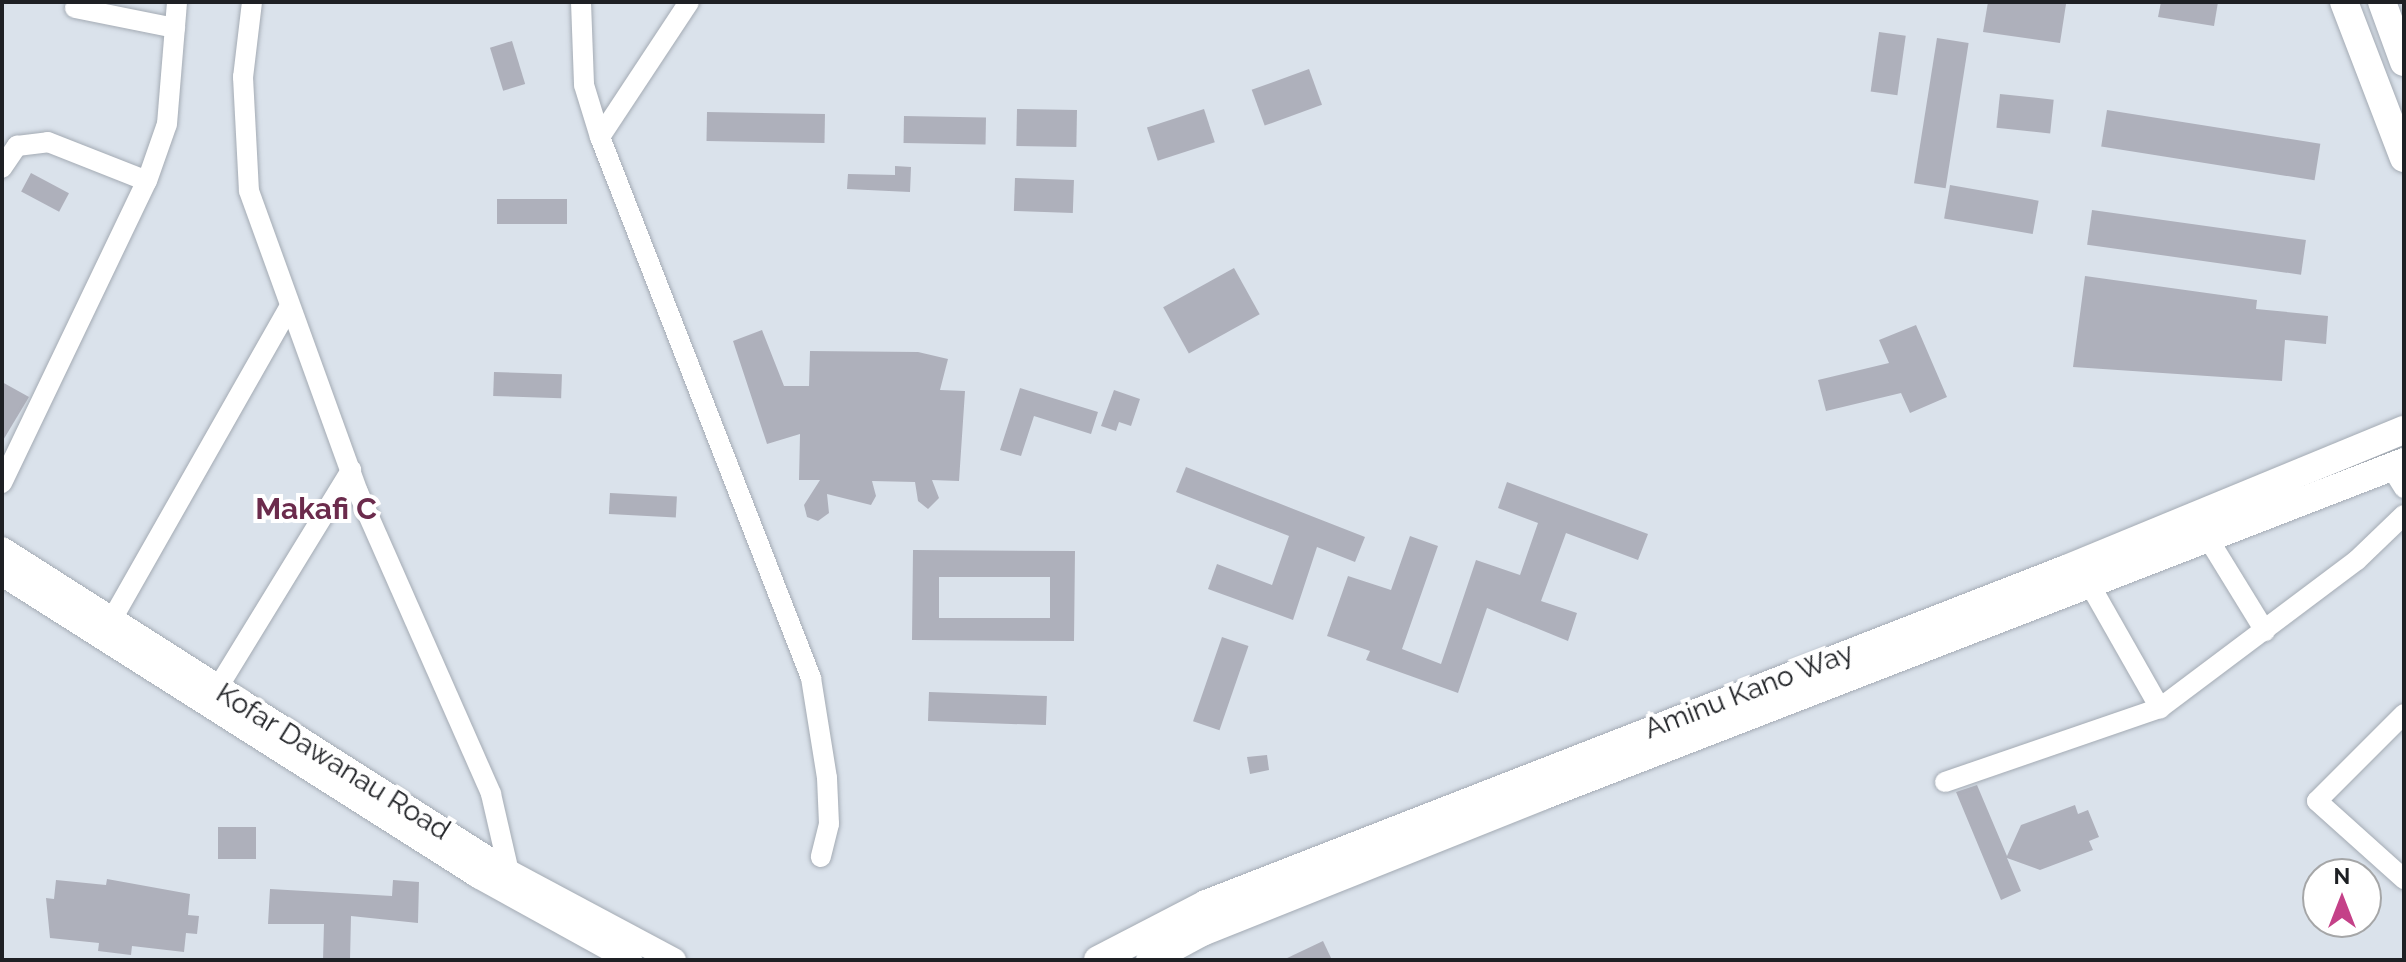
<!DOCTYPE html>
<html>
<head>
<meta charset="utf-8">
<style>
  body { margin:0 }
  #map { position:relative; width:2406px; height:962px; overflow:hidden; background:#dae2eb; font-family:Raleway,sans-serif }
  div>[style] { position:absolute }
  [style*='--x'] { left:calc(var(--x)*1px); top:calc(var(--y)*1px); width:calc(var(--w)*1px); rotate:calc(var(--a)*1deg) }
  .building>* { inset:0; background:#aeb0bb; transform-origin:0 0 }
  .roads { filter:drop-shadow(0 0 2px #a4abb4) drop-shadow(0 0 2px #a4abb4) }
  .minor>* { height:20px; margin:-10px; padding:0 10px; transform-origin:10px; border-radius:10px; background:#fff }
  .tertiary>* { height:24px; margin:-12px; padding:0 12px; transform-origin:12px; border-radius:12px; background:#fff }
  .secondary>* { height:28px; margin:-14px; padding:0 14px; transform-origin:14px; border-radius:14px; background:#fff }
  span { translate:-50% -50%; white-space:nowrap; text-align:center; line-height:1.15; -webkit-text-stroke:8px #fff; paint-order:stroke }
  .street-label { font-size:28px; color:#1e2024 }
  .neighbourhood-label { font-size:30px; color:#6b2b4c; font-weight:700 }
  .frame { position:absolute; inset:0; border:4px solid #1e2024; pointer-events:none }
  .north { position:absolute; left:2302px; top:858px; width:80px; height:80px; box-sizing:border-box; background:#fff; border:2px solid #a5a6a7; border-radius:50%; rotate:0deg; font-size:22px; font-weight:700; line-height:32px; text-align:center; color:#1e2024 }
  .north::after { content:''; display:block; margin:auto; width:28px; height:36px; background:#c44188; clip-path:polygon(50% 0,100% 100%,50% 72%,0 100%) }
</style>
</head>
<body>
<div id="map">
  <div class="building">
    <i style="clip-path:polygon(1988px 2px,2066px 4px,2060px 43px,1983px 32px)"></i>
    <i style="clip-path:polygon(2161px 2px,2218px 2px,2214px 26px,2158px 17px)"></i>
    <i style="left:1879px;top:32px;width:27px;height:60px;rotate:8deg"></i>
    <i style="left:1937px;top:38px;width:32px;height:147px;rotate:9deg"></i>
    <i style="left:512px;top:41px;width:45px;height:23px;rotate:73deg"></i>
    <i style="left:1309px;top:69px;width:38px;height:61px;rotate:70deg"></i>
    <i style="left:2000px;top:94px;width:54px;height:34px;rotate:6deg"></i>
    <i style="left:1017px;top:109px;width:60px;height:37px;rotate:1deg"></i>
    <i style="left:1204px;top:109px;width:35px;height:60px;rotate:72deg"></i>
    <i style="left:2107px;top:110px;width:216px;height:37px;rotate:9deg"></i>
    <i style="left:707px;top:112px;width:118px;height:29px;rotate:1deg"></i>
    <i style="left:904px;top:116px;width:82px;height:27px;rotate:1deg"></i>
    <i style="clip-path:polygon(895px 166px,911px 167px,910px 192px,847px 189px,848px 174px,895px 175px)"></i>
    <i style="left:31px;top:173px;width:43px;height:21px;rotate:28deg"></i>
    <i style="left:1015px;top:178px;width:59px;height:33px;rotate:2deg"></i>
    <i style="left:1950px;top:185px;width:90px;height:34px;rotate:10deg"></i>
    <i style="left:497px;top:199px;width:70px;height:25px"></i>
    <i style="left:2092px;top:210px;width:216px;height:35px;rotate:8deg"></i>
    <i style="left:1234px;top:268px;width:53px;height:81px;rotate:61deg"></i>
    <i style="clip-path:polygon(2085px 276px,2257px 300px,2256px 309px,2328px 316px,2326px 344px,2285px 340px,2282px 381px,2073px 367px)"></i>
    <i style="clip-path:polygon(1916px 325px,1947px 397px,1910px 413px,1901px 393px,1826px 411px,1818px 380px,1889px 363px,1879px 340px)"></i>
    <i style="clip-path:polygon(762px 330px,784px 386px,809px 386px,810px 351px,918px 352px,948px 359px,940px 390px,965px 391px,959px 481px,932px 480px,939px 498px,928px 509px,918px 501px,915px 482px,872px 481px,876px 496px,871px 505px,827px 494px,829px 513px,818px 521px,807px 517px,804px 505px,820px 480px,799px 480px,800px 434px,767px 444px,733px 341px)"></i>
    <i style="left:494px;top:372px;width:68px;height:24px;rotate:2deg"></i>
    <i style="clip-path:polygon(2px 382px,29px 397px,2px 442px)"></i>
    <i style="clip-path:polygon(1020px 388px,1098px 412px,1091px 434px,1034px 416px,1021px 456px,1000px 450px)"></i>
    <i style="clip-path:polygon(1114px 390px,1140px 399px,1131px 426px,1119px 422px,1116px 431px,1101px 426px)"></i>
    <i style="clip-path:polygon(1186px 467px,1365px 537px,1355px 562px,1317px 547px,1293px 620px,1208px 589px,1217px 564px,1272px 585px,1289px 536px,1176px 492px)"></i>
    <i style="clip-path:polygon(1507px 482px,1648px 534px,1638px 560px,1566px 533px,1541px 601px,1577px 613px,1568px 641px,1487px 608px,1458px 693px,1366px 660px,1370px 651px,1327px 636px,1348px 576px,1391px 590px,1410px 536px,1438px 546px,1402px 649px,1441px 664px,1476px 560px,1520px 575px,1538px 523px,1498px 508px)"></i>
    <i style="left:610px;top:493px;width:67px;height:21px;rotate:3deg"></i>
    <i style="clip-path:polygon(evenodd,913px 550px,1075px 551px,1074px 641px,912px 640px,913px 550px,939px 577px,1050px 577px,1050px 618px,939px 618px,939px 577px)"></i>
    <i style="left:1222px;top:637px;width:28px;height:89px;rotate:19deg"></i>
    <i style="left:929px;top:692px;width:118px;height:29px;rotate:2deg"></i>
    <i style="clip-path:polygon(1267px 755px,1269px 770px,1250px 774px,1247px 757px)"></i>
    <i style="clip-path:polygon(1977px 785px,2007px 856px,2021px 825px,2075px 805px,2078px 814px,2088px 810px,2099px 837px,2089px 841px,2093px 850px,2040px 870px,2007px 858px,2021px 891px,2001px 900px,1956px 792px)"></i>
    <i style="left:218px;top:827px;width:38px;height:32px"></i>
    <i style="clip-path:polygon(107px 879px,190px 894px,188px 915px,199px 916px,197px 934px,186px 933px,184px 952px,132px 946px,131px 955px,98px 951px,99px 943px,50px 938px,46px 898px,54px 899px,56px 880px,106px 885px)"></i>
    <i style="clip-path:polygon(393px 880px,419px 882px,418px 923px,351px 916px,350px 960px,323px 960px,324px 924px,268px 924px,270px 889px,392px 896px)"></i>
    <i style="clip-path:polygon(1323px 941px,1332px 960px,1283px 960px)"></i>
  </div>
  <div class="roads">
    <div class="minor">
      <i style="--x:252;--y:2;--w:76;--a:96.8"></i>
      <i style="--x:243;--y:77;--w:114;--a:87"></i>
      <i style="--x:249;--y:191;--w:320;--a:70.1"></i>
      <i style="--x:358;--y:492;--w:330;--a:66.2"></i>
      <i style="--x:491;--y:794;--w:80;--a:77"></i>
      <i style="--x:581;--y:2;--w:83;--a:87.9"></i>
      <i style="--x:584;--y:85;--w:54;--a:72.9"></i>
      <i style="--x:600;--y:137;--w:581;--a:68.69"></i>
      <i style="--x:811;--y:678;--w:101;--a:80.9"></i>
      <i style="--x:827;--y:778;--w:46;--a:87.5"></i>
      <i style="--x:829;--y:824;--w:34;--a:104"></i>
      <i style="--x:75;--y:8;--w:102;--a:11.3"></i>
      <i style="--x:600;--y:137;--w:162;--a:-56.6"></i>
      <i style="--x:2;--y:168;--w:27;--a:-56"></i>
      <i style="--x:17;--y:146;--w:31;--a:-7"></i>
      <i style="--x:48;--y:142;--w:106;--a:21.5"></i>
      <i style="--x:2391;--y:467;--w:25;--a:58"></i>
      <i style="--x:2;--y:483;--w:335;--a:-64.4"></i>
      <i style="--x:147;--y:181;--w:60;--a:-70.7"></i>
      <i style="--x:167;--y:124;--w:122;--a:-85.3"></i>
      <i style="--x:2209;--y:540;--w:107;--a:58.4"></i>
      <i style="--x:2090;--y:585;--w:142;--a:60.4"></i>
      <i style="--x:111;--y:621;--w:362;--a:-60.4"></i>
      <i style="--x:217;--y:689;--w:257;--a:-58.5"></i>
      <i style="--x:2404;--y:714;--w:123;--a:135"></i>
      <i style="--x:2317;--y:801;--w:117;--a:41.9"></i>
      <i style="--x:1945;--y:782;--w:227;--a:-19"></i>
      <i style="--x:2160;--y:708;--w:246;--a:-36.9"></i>
      <i style="--x:2357;--y:560;--w:65;--a:-43.8"></i>
    </div>
    <div class="tertiary">
      <i style="--x:2;--y:549;--w:601;--a:32.5"></i>
      <i style="--x:509;--y:872;--w:187;--a:28.1"></i>
      <i style="--x:2;--y:574;--w:564;--a:32.39"></i>
      <i style="--x:478;--y:876;--w:174;--a:28.9"></i>
    </div>
    <div class="secondary">
      <i style="--x:2344;--y:2;--w:167;--a:69"></i>
      <i style="--x:2382;--y:2;--w:64;--a:69.9"></i>
      <i style="--x:1098;--y:960;--w:122;--a:-27.4"></i>
      <i style="--x:1206;--y:904;--w:923;--a:-21.28"></i>
      <i style="--x:2066;--y:569;--w:365;--a:-22.4"></i>
      <i style="--x:1150;--y:960;--w:59;--a:-28.3"></i>
      <i style="--x:1202;--y:932;--w:366;--a:-21.8"></i>
      <i style="--x:1542;--y:796;--w:924;--a:-21.18"></i>
    </div>
  </div>
  <div class="street-label">
    <span style="left:1749px;top:691px;rotate:-21deg">Aminu Kano Way</span>
    <span style="left:333px;top:762px;rotate:32deg">Kofar Dawanau Road</span>
  </div>
  <div class="neighbourhood-label">
    <span style="left:316px;top:509px">Makafi C</span>
  </div>
  <div class="frame"></div>
  <div class="north">N</div>
</div>
</body>
</html>
